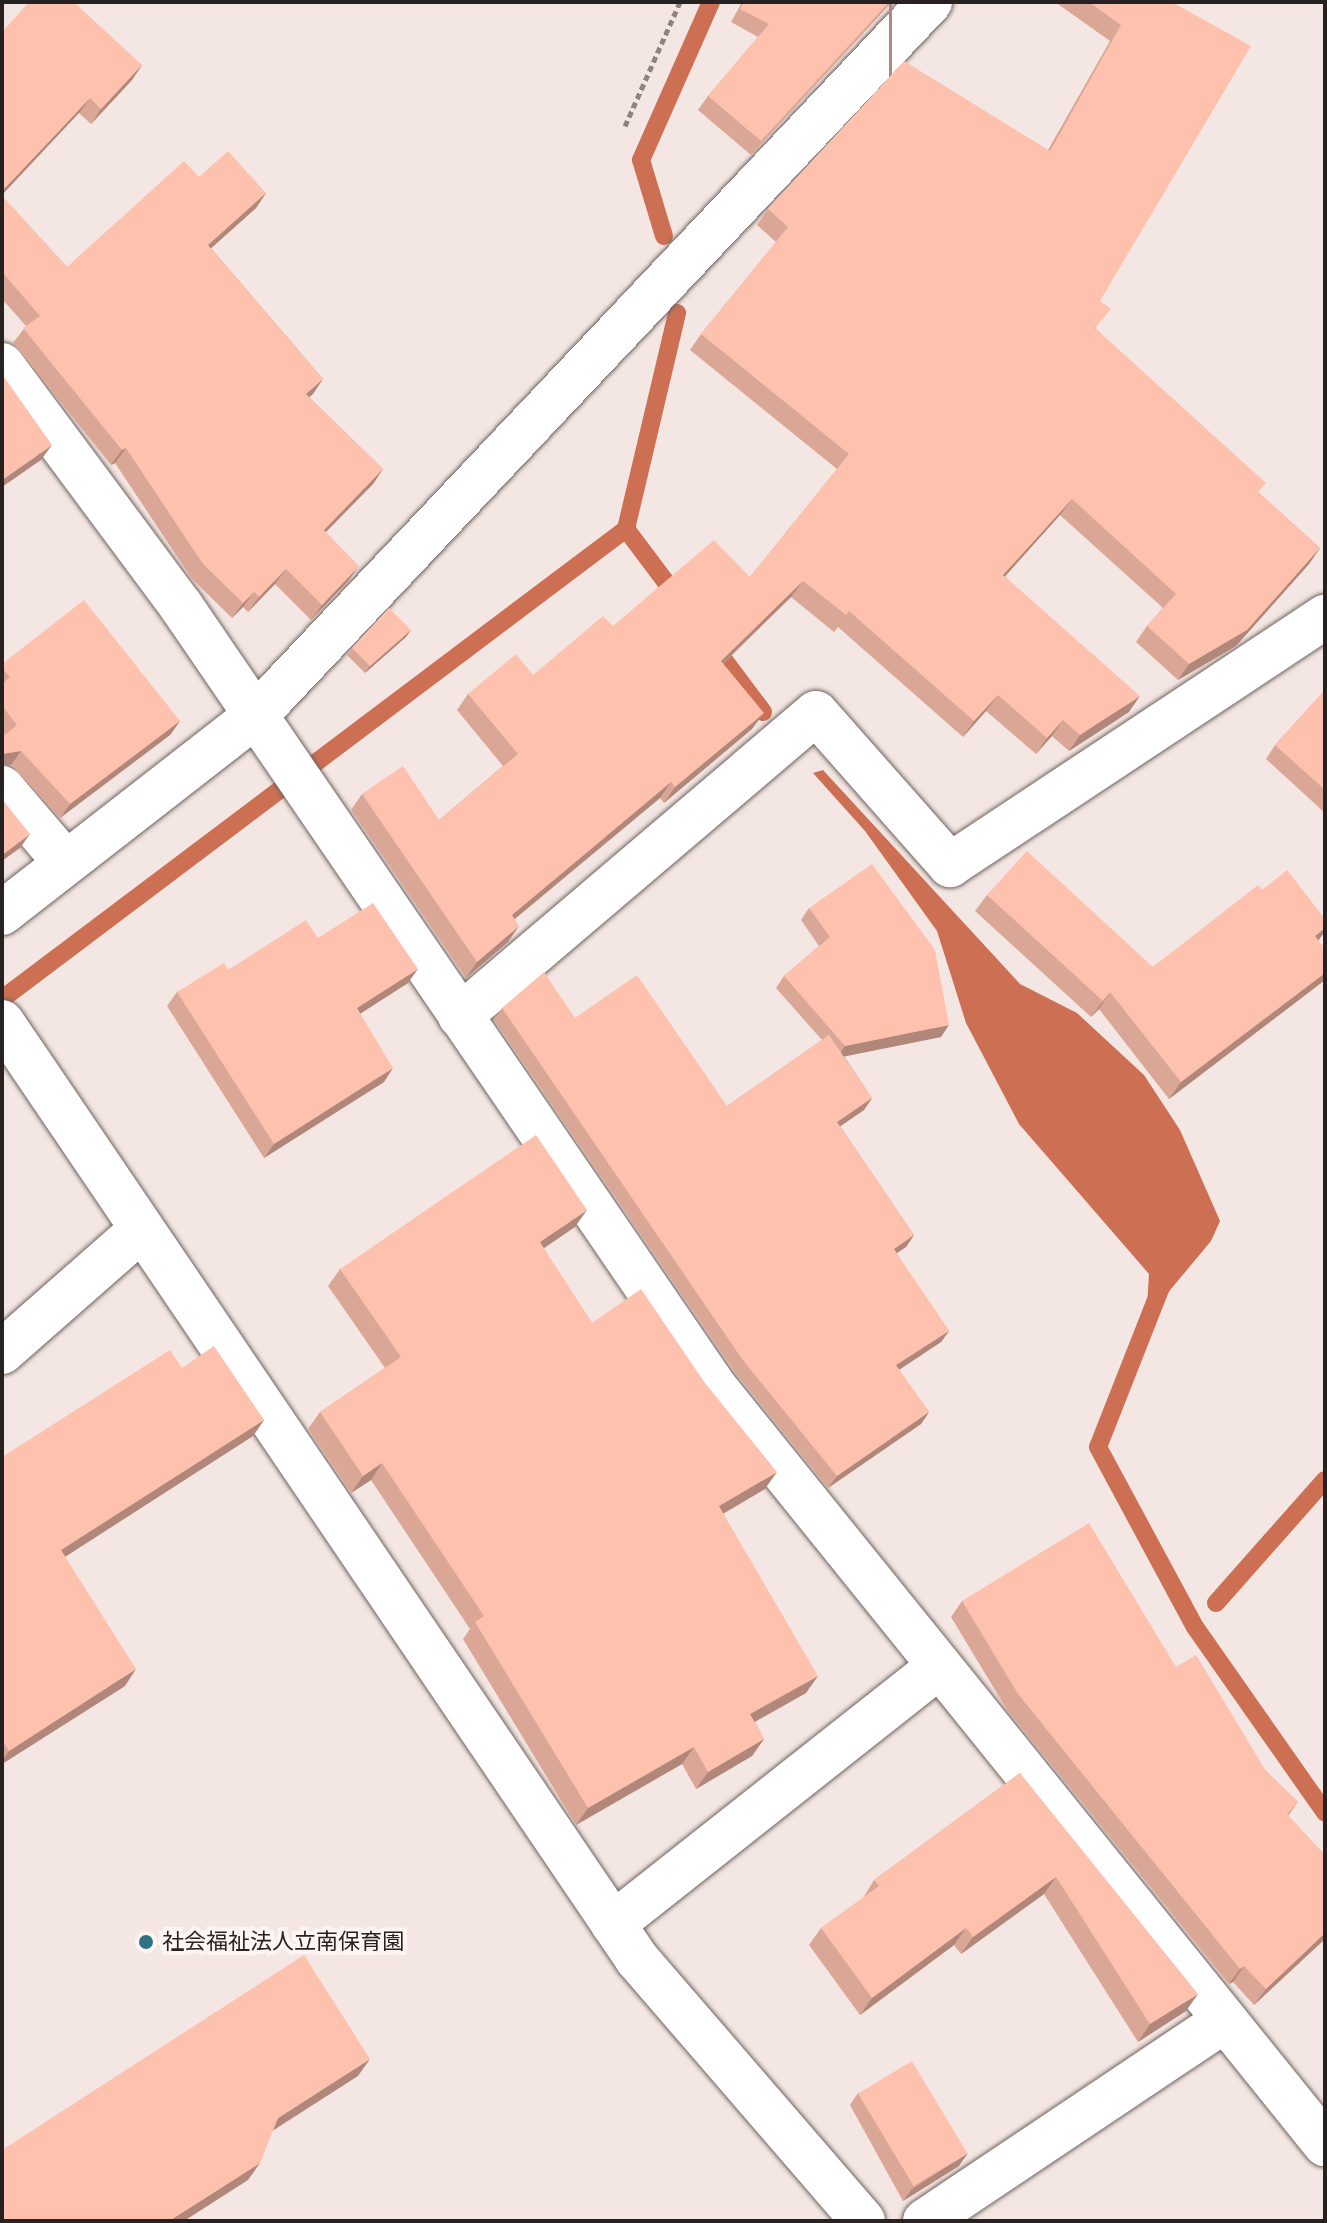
<!DOCTYPE html>
<html>
<head>
<meta charset="utf-8">
<style>
  body { margin:0 }
  #map { position:relative; width:1327px; height:2223px; overflow:hidden; background:#f4e7e3; font-family:"Fira Sans","Noto Sans JP",sans-serif }
  div>[style] { position:absolute }
  [style*='--x'] { left:calc(var(--x)*1px); top:calc(var(--y)*1px); width:calc(var(--w)*1px); rotate:calc(var(--a)*1deg) }
  .water>* { inset:0; background:#cc6f53 }
  .stream>* { height:18px; margin:-9px; padding:0 9px; transform-origin:9px; border-radius:9px; background:#cc6f53 }
  .path>* { height:5px; margin-top:-2.5px; transform-origin:0; background:repeating-linear-gradient(90deg,#8d8481 0 6px,transparent 0 10px) }
  .roads { filter:drop-shadow(0 0 2px #6e625f) drop-shadow(0 0 2px #6e625f) }
  .street>* { height:44px; margin:-22px; padding:0 22px; transform-origin:22px; border-radius:22px; background:#fff }
  .secondary>* { height:44px; margin:-22px; padding:0 22px; transform-origin:22px; border-radius:22px; background:#fff }
  .wall>* { inset:0; background:#daa696 }
  .shaded-wall>* { inset:0; background:#b1877a; transform-origin:0 0 }
  .building>* { inset:0; background:#fdc1ae; transform-origin:0 0 }
  .dots>* { width:22px; height:22px; translate:-50% -50%; box-sizing:border-box; border:4px solid #fef5f3; border-radius:50% }
  span { translate:-50% -50%; white-space:nowrap; text-align:center; line-height:1.15; -webkit-text-stroke:8px #fef5f3; paint-order:stroke }
  .poi-label { font-size:22px; color:#272221 }
  .left { translate:0 -50%; text-align:left }
  .frame { position:absolute; inset:0; border:4px solid #272221; pointer-events:none }
</style>
</head>
<body>
<div id="map">
  <div class="water">
    <i style="clip-path:polygon(823px 770px,1020px 984px,1077px 1013px,1144px 1075px,1180px 1130px,1220px 1221px,1211px 1241px,1161px 1301px,1147px 1306px,1149px 1274px,1019px 1124px,966px 1023px,937px 931px,865px 831px,813px 773px)"></i>
  </div>
  <div class="stream">
    <i style="--x:664;--y:236;--w:79;--a:-106.8"></i>
    <i style="--x:641;--y:160;--w:173;--a:-66.1"></i>
    <i style="--x:626;--y:529;--w:90;--a:53.1"></i>
    <i style="--x:712;--y:644;--w:85;--a:53.1"></i>
    <i style="--x:2;--y:999;--w:781;--a:-36.99"></i>
    <i style="--x:626;--y:529;--w:222;--a:-76.7"></i>
    <i style="--x:1163;--y:1282;--w:177;--a:111.5"></i>
    <i style="--x:1098;--y:1447;--w:204;--a:61.7"></i>
    <i style="--x:1195;--y:1627;--w:227;--a:55"></i>
    <i style="--x:1216;--y:1603;--w:164;--a:-48.5"></i>
  </div>
  <div class="path">
    <i style="--x:625;--y:126;--w:136;--a:-66.1"></i>
  </div>
  <div class="roads">
    <div class="street">
      <i style="--x:2;--y:365;--w:300;--a:53.4"></i>
      <i style="--x:181;--y:606;--w:945;--a:55.65"></i>
      <i style="--x:714;--y:1386;--w:974;--a:51.13"></i>
      <i style="--x:2;--y:788;--w:97;--a:49.6"></i>
      <i style="--x:460;--y:1016;--w:467;--a:-40.4"></i>
      <i style="--x:816;--y:713;--w:203;--a:48.6"></i>
      <i style="--x:950;--y:865;--w:450;--a:-33.5"></i>
      <i style="--x:2;--y:1022;--w:1132;--a:55.87"></i>
      <i style="--x:637;--y:1959;--w:346;--a:49.2"></i>
      <i style="--x:2;--y:1352;--w:186;--a:-41.3"></i>
      <i style="--x:613;--y:1924;--w:414;--a:-38.3"></i>
      <i style="--x:925;--y:2221;--w:361;--a:-33.8"></i>
    </div>
    <div class="secondary">
      <i style="--x:2;--y:913;--w:321;--a:-37.9"></i>
      <i style="--x:255;--y:716;--w:983;--a:-46.61"></i>
    </div>
  </div>
  <div class="wall">
    <i style="clip-path:polygon(742px 2px,892px 2px,751px 155px,698px 110px,708px 96px,758px 37px,731px 22px)"></i>
    <i style="clip-path:polygon(1055px 2px,1172px 2px,1100px 301px,1096px 329px,1259px 493px,1320px 548px,1309px 564px,1236px 646px,1178px 680px,1136px 642px,1147px 626px,1163px 608px,1060px 515px,1005px 576px,1129px 712px,1069px 751px,1052px 736px,1036px 754px,986px 711px,963px 737px,838px 627px,834px 632px,791px 597px,723px 664px,752px 729px,664px 803px,660px 798px,515px 919px,508px 942px,466px 978px,351px 810px,362px 794px,439px 820px,503px 766px,457px 710px,468px 694px,533px 675px,613px 626px,750px 577px,837px 469px,690px 350px,701px 334px,776px 242px,757px 225px,768px 209px,1048px 150px,1110px 41px)"></i>
    <i style="clip-path:polygon(58px 3px,142px 65px,132px 80px,91px 124px,79px 113px)"></i>
    <i style="clip-path:polygon(199px 177px,266px 193px,256px 208px,211px 248px,323px 379px,309px 397px,383px 469px,373px 484px,326px 532px,349px 580px,311px 620px,275px 584px,248px 612px,243px 607px,232px 618px,192px 579px,115px 463px,111px 465px,13px 343px,26px 326px,2px 299px,2px 196px,67px 267px)"></i>
    <i style="clip-path:polygon(411px 630px,406px 637px,365px 673px,347px 655px,352px 648px)"></i>
    <i style="clip-path:polygon(2px 664px,180px 721px,170px 735px,60px 818px,11px 765px,2px 766px,2px 737px,5px 735px,2px 731px)"></i>
    <i style="clip-path:polygon(1325px 690px,1325px 813px,1266px 759px,1275px 745px)"></i>
    <i style="clip-path:polygon(1262px 890px,1325px 931px,1318px 941px,1325px 980px,1169px 1099px,1099px 1009px,1091px 1017px,975px 911px,987px 895px,1153px 967px)"></i>
    <i style="clip-path:polygon(809px 908px,941px 1037px,844px 1056px,872px 1098px,864px 1110px,840px 1126px,914px 1235px,906px 1247px,896px 1253px,949px 1331px,941px 1342px,899px 1370px,929px 1412px,921px 1424px,828px 1488px,734px 1371px,494px 1020px,502px 1008px,575px 1018px,727px 1106px,822px 1040px,776px 988px,784px 976px,819px 946px,801px 920px)"></i>
    <i style="clip-path:polygon(318px 938px,408px 983px,360px 1014px,384px 1082px,264px 1158px,167px 1006px,177px 992px,228px 970px)"></i>
    <i style="clip-path:polygon(575px 1227px,543px 1248px,592px 1323px,765px 1489px,723px 1514px,806px 1693px,755px 1722px,764px 1739px,752px 1756px,696px 1789px,682px 1764px,576px 1825px,463px 1639px,470px 1629px,371px 1480px,351px 1493px,308px 1429px,320px 1412px,385px 1368px,328px 1286px,340px 1269px)"></i>
    <i style="clip-path:polygon(264px 1420px,253px 1436px,65px 1557px,125px 1686px,2px 1764px,2px 1457px)"></i>
    <i style="clip-path:polygon(962px 1601px,1176px 1667px,1266px 1771px,1298px 1802px,1288px 1816px,1325px 1855px,1325px 1939px,1254px 2005px,1233px 1982px,1229px 1984px,1007px 1710px,951px 1617px)"></i>
    <i style="clip-path:polygon(1020px 1773px,1186px 2011px,1138px 2042px,1044px 1894px,961px 1954px,954px 1945px,860px 2015px,809px 1945px,821px 1928px,863px 1898px,874px 1880px)"></i>
    <i style="clip-path:polygon(858px 2093px,959px 2166px,903px 2201px,850px 2105px)"></i>
  </div>
  <div class="shaded-wall">
    <i style="left:889px;top:2px;width:3px;height:189px"></i>
    <i style="clip-path:polygon(142px 65px,132px 80px,91px 124px,101px 109px)"></i>
    <i style="clip-path:polygon(90px 98px,79px 113px,2px 195px,2px 191px)"></i>
    <i style="clip-path:polygon(266px 193px,256px 208px,198px 260px,208px 245px)"></i>
    <i style="clip-path:polygon(323px 379px,313px 394px,295px 409px,306px 394px)"></i>
    <i style="clip-path:polygon(52px 445px,41px 460px,2px 487px,2px 480px)"></i>
    <i style="clip-path:polygon(126px 448px,115px 463px,111px 465px,122px 450px)"></i>
    <i style="clip-path:polygon(383px 469px,373px 484px,313px 545px,324px 530px)"></i>
    <i style="clip-path:polygon(1072px 499px,1060px 515px,992px 591px,1003px 575px)"></i>
    <i style="clip-path:polygon(1320px 548px,1309px 564px,1236px 646px,1178px 680px,1189px 664px)"></i>
    <i style="clip-path:polygon(359px 566px,349px 580px,311px 620px,322px 605px)"></i>
    <i style="clip-path:polygon(286px 569px,275px 584px,248px 612px,259px 597px)"></i>
    <i style="clip-path:polygon(803px 581px,791px 597px,709px 677px,721px 661px)"></i>
    <i style="clip-path:polygon(254px 592px,243px 607px,232px 618px,243px 603px)"></i>
    <i style="clip-path:polygon(411px 630px,406px 637px,365px 673px,370px 666px)"></i>
    <i style="clip-path:polygon(998px 695px,986px 711px,963px 737px,974px 721px)"></i>
    <i style="clip-path:polygon(1140px 696px,1129px 712px,1069px 751px,1080px 735px)"></i>
    <i style="clip-path:polygon(764px 713px,752px 729px,664px 803px,675px 787px)"></i>
    <i style="clip-path:polygon(1063px 720px,1052px 736px,1036px 754px,1047px 738px)"></i>
    <i style="clip-path:polygon(180px 721px,170px 735px,60px 818px,70px 804px)"></i>
    <i style="clip-path:polygon(21px 751px,11px 765px,2px 766px,2px 754px)"></i>
    <i style="clip-path:polygon(671px 782px,660px 798px,500px 931px,512px 915px)"></i>
    <i style="clip-path:polygon(30px 834px,20px 848px,2px 861px,2px 855px)"></i>
    <i style="clip-path:polygon(519px 926px,508px 942px,466px 978px,477px 962px)"></i>
    <i style="clip-path:polygon(1325px 928px,1325px 931px,1318px 941px,1315px 936px)"></i>
    <i style="clip-path:polygon(418px 969px,408px 983px,347px 1022px,357px 1008px)"></i>
    <i style="clip-path:polygon(1325px 973px,1325px 980px,1169px 1099px,1181px 1082px)"></i>
    <i style="clip-path:polygon(1110px 992px,1099px 1009px,1091px 1017px,1103px 1001px)"></i>
    <i style="clip-path:polygon(949px 1025px,941px 1037px,837px 1058px,845px 1046px)"></i>
    <i style="clip-path:polygon(393px 1068px,384px 1082px,264px 1158px,274px 1144px)"></i>
    <i style="clip-path:polygon(872px 1098px,864px 1110px,829px 1134px,837px 1122px)"></i>
    <i style="clip-path:polygon(587px 1210px,575px 1227px,528px 1259px,540px 1242px)"></i>
    <i style="clip-path:polygon(914px 1235px,906px 1247px,885px 1261px,894px 1249px)"></i>
    <i style="clip-path:polygon(949px 1331px,941px 1342px,888px 1377px,896px 1365px)"></i>
    <i style="clip-path:polygon(929px 1412px,921px 1424px,828px 1488px,837px 1476px)"></i>
    <i style="clip-path:polygon(264px 1420px,253px 1436px,49px 1567px,61px 1550px)"></i>
    <i style="clip-path:polygon(382px 1463px,371px 1480px,351px 1493px,363px 1476px)"></i>
    <i style="clip-path:polygon(777px 1472px,765px 1489px,707px 1523px,719px 1506px)"></i>
    <i style="clip-path:polygon(136px 1669px,125px 1686px,2px 1764px,2px 1761px,9px 1751px)"></i>
    <i style="clip-path:polygon(818px 1676px,806px 1693px,738px 1731px,750px 1714px)"></i>
    <i style="clip-path:polygon(764px 1739px,752px 1756px,696px 1789px,708px 1772px)"></i>
    <i style="clip-path:polygon(694px 1747px,682px 1764px,576px 1825px,588px 1808px)"></i>
    <i style="clip-path:polygon(1056px 1877px,1044px 1894px,961px 1954px,973px 1937px)"></i>
    <i style="clip-path:polygon(966px 1928px,954px 1945px,860px 2015px,872px 1998px)"></i>
    <i style="clip-path:polygon(1325px 1933px,1325px 1939px,1254px 2005px,1266px 1989px)"></i>
    <i style="clip-path:polygon(1244px 1966px,1233px 1982px,1229px 1984px,1240px 1969px)"></i>
    <i style="clip-path:polygon(1198px 1994px,1186px 2011px,1138px 2042px,1150px 2024px)"></i>
    <i style="clip-path:polygon(370px 2059px,358px 2076px,266px 2135px,278px 2118px)"></i>
    <i style="clip-path:polygon(968px 2153px,959px 2166px,903px 2201px,912px 2189px)"></i>
    <i style="clip-path:polygon(260px 2163px,248px 2180px,184px 2221px,169px 2221px)"></i>
  </div>
  <div class="building">
    <i style="clip-path:polygon(29px 2px,57px 2px,58px 3px,74px 2px,142px 65px,101px 109px,90px 98px,2px 191px,2px 32px)"></i>
    <i style="clip-path:polygon(744px 2px,889px 2px,761px 141px,708px 96px,769px 24px,740px 9px)"></i>
    <i style="clip-path:polygon(1089px 2px,1172px 2px,1251px 46px,1100px 301px,1111px 309px,1095px 328px,1266px 483px,1258px 492px,1320px 548px,1247px 630px,1189px 664px,1147px 626px,1176px 594px,1072px 499px,1003px 575px,1140px 696px,1080px 735px,1063px 720px,1047px 738px,998px 695px,974px 721px,849px 611px,846px 615px,803px 581px,721px 661px,764px 713px,675px 787px,671px 782px,512px 915px,519px 926px,477px 962px,362px 794px,403px 766px,439px 820px,518px 754px,468px 694px,516px 654px,533px 675px,603px 616px,613px 626px,714px 540px,750px 577px,849px 454px,701px 334px,788px 227px,768px 209px,904px 61px,1050px 151px,1121px 25px)"></i>
    <i style="clip-path:polygon(228px 151px,266px 193px,208px 245px,323px 379px,306px 394px,383px 469px,324px 530px,359px 566px,322px 605px,286px 569px,259px 597px,254px 592px,243px 603px,203px 564px,126px 448px,122px 450px,23px 328px,40px 316px,2px 272px,2px 196px,67px 267px,184px 161px,199px 177px)"></i>
    <i style="clip-path:polygon(2px 374px,52px 445px,2px 480px)"></i>
    <i style="clip-path:polygon(84px 600px,180px 721px,70px 804px,21px 751px,2px 754px,2px 737px,17px 725px,2px 706px,2px 684px,10px 677px,2px 668px,2px 664px)"></i>
    <i style="clip-path:polygon(389px 608px,411px 630px,370px 666px,352px 648px)"></i>
    <i style="clip-path:polygon(1325px 690px,1325px 790px,1275px 745px)"></i>
    <i style="clip-path:polygon(2px 799px,30px 834px,2px 855px)"></i>
    <i style="clip-path:polygon(1027px 851px,1153px 967px,1258px 885px,1262px 890px,1287px 870px,1325px 919px,1325px 928px,1315px 936px,1325px 949px,1325px 973px,1181px 1082px,1110px 992px,1103px 1001px,987px 895px)"></i>
    <i style="clip-path:polygon(872px 864px,935px 950px,949px 1025px,845px 1046px,784px 976px,830px 937px,809px 908px)"></i>
    <i style="clip-path:polygon(373px 903px,418px 969px,357px 1008px,393px 1068px,274px 1144px,177px 992px,224px 963px,228px 970px,306px 920px,318px 938px)"></i>
    <i style="clip-path:polygon(544px 972px,575px 1018px,637px 975px,727px 1106px,829px 1035px,872px 1098px,837px 1122px,914px 1235px,894px 1249px,949px 1331px,896px 1365px,929px 1412px,837px 1476px,742px 1359px,502px 1008px)"></i>
    <i style="clip-path:polygon(536px 1135px,587px 1210px,540px 1242px,592px 1323px,641px 1289px,705px 1383px,777px 1472px,719px 1506px,818px 1676px,750px 1714px,764px 1739px,708px 1772px,694px 1747px,588px 1808px,475px 1622px,484px 1616px,382px 1463px,363px 1476px,320px 1412px,401px 1357px,340px 1269px)"></i>
    <i style="clip-path:polygon(214px 1346px,264px 1420px,61px 1550px,136px 1669px,9px 1751px,2px 1740px,2px 1526px,3px 1525px,2px 1523px,2px 1457px,170px 1350px,182px 1368px)"></i>
    <i style="clip-path:polygon(1089px 1523px,1176px 1667px,1196px 1655px,1266px 1771px,1298px 1802px,1287px 1814px,1325px 1855px,1325px 1933px,1266px 1989px,1244px 1966px,1240px 1969px,1018px 1694px,962px 1601px)"></i>
    <i style="clip-path:polygon(1020px 1773px,1198px 1994px,1150px 2024px,1056px 1877px,973px 1937px,966px 1928px,872px 1998px,821px 1928px,879px 1886px,874px 1880px)"></i>
    <i style="clip-path:polygon(304px 1955px,370px 2059px,278px 2118px,260px 2163px,169px 2221px,2px 2221px,2px 2150px)"></i>
    <i style="left:912px;top:2061px;width:108px;height:63px;rotate:59deg"></i>
  </div>
  <div class="dots">
    <i style="left:146px;top:1942px;background:#2f7283"></i>
  </div>
  <div class="poi-label">
    <span class="left" style="left:162px;top:1942px">社会福祉法人立南保育園</span>
  </div>
  <div class="frame"></div>
</div>
</body>
</html>
